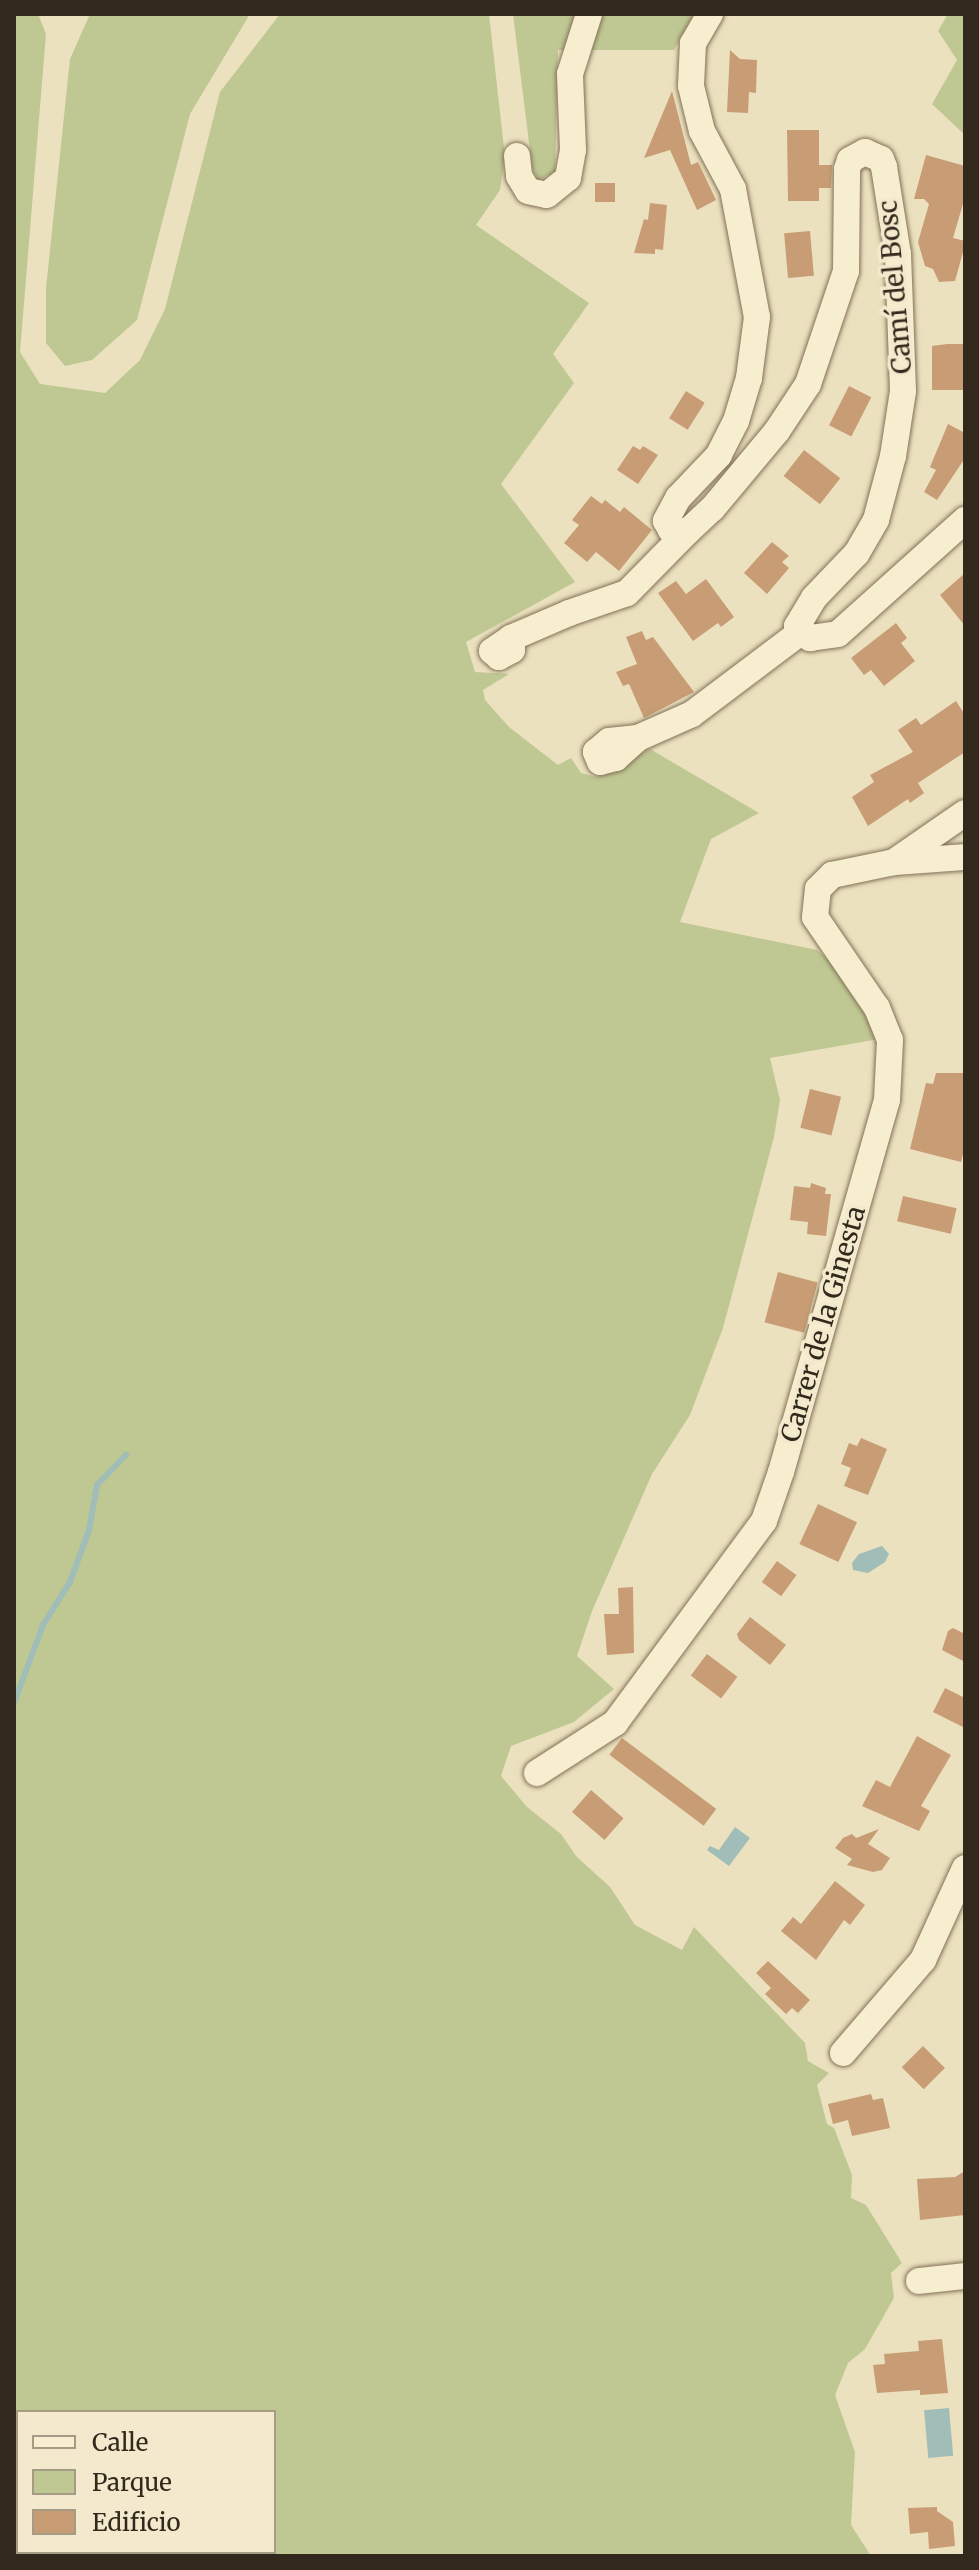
<!DOCTYPE html>
<html>
<head>
<meta charset="utf-8">
<style>
  body { margin:0 }
  #map { position:relative; width:979px; height:2570px; overflow:hidden; background:#ebe1be; font-family:Merriweather,serif }
  div>[style] { position:absolute }
  [style*='--x'] { left:calc(var(--x)*1px); top:calc(var(--y)*1px); width:calc(var(--w)*1px); rotate:calc(var(--a)*1deg) }
  .green>* { inset:0; background:#bfc893 }
  .water>* { inset:0; background:#a1bdb7; transform-origin:0 0 }
  .stream>* { height:6px; margin:-3px; padding:0 3px; transform-origin:3px; border-radius:3px; background:#a1bdb7 }
  .building>* { inset:0; background:#c89d75; transform-origin:0 0 }
  .roads { filter:drop-shadow(0 0 2px #837158) drop-shadow(0 0 2px #837158) }
  .minor>* { height:26px; margin:-13px; padding:0 13px; transform-origin:13px; border-radius:13px; background:#f7eed0 }
  span { translate:-50% -50%; white-space:nowrap; text-align:center; line-height:1.15; -webkit-text-stroke:7px #f3eacd; paint-order:stroke }
  .street-label { font-size:26px; color:#33281c }
  .frame { position:absolute; inset:0; border:16px solid #33281c; pointer-events:none }
  .legend { position:absolute; left:16px; top:2410px; width:260px; height:144px; box-sizing:border-box; background:#f3eacd; border:2px solid #a69c86; margin:0; padding:10px 14px; list-style:none; font-size:24px; color:#33281c }
  .legend li { display:flex; align-items:center; gap:16px; height:40px }
  .legend b { width:40px; border:2px solid #a69c86 }
</style>
</head>
<body>
<div id="map">
  <div class="green">
    <i style="clip-path:polygon(evenodd,14px 14px,38px 14px,46px 34px,20px 352px,40px 384px,105px 393px,140px 360px,165px 309px,220px 92px,280px 14px,489px 14px,505px 157px,500px 190px,476px 225px,589px 303px,553px 354px,574px 383px,501px 484px,575px 582px,466px 642px,475px 672px,509px 674px,483px 690px,485px 700px,509px 727px,558px 765px,571px 758px,581px 773px,596px 777px,650px 749px,759px 813px,711px 839px,680px 922px,817px 950px,836px 966px,866px 1006px,879px 1039px,770px 1058px,780px 1100px,774px 1137px,723px 1328px,690px 1415px,652px 1474px,592px 1611px,577px 1656px,614px 1689px,574px 1722px,511px 1746px,501px 1776px,527px 1807px,561px 1834px,576px 1856px,610px 1887px,635px 1925px,682px 1950px,694px 1927px,805px 2043px,808px 2061px,829px 2073px,817px 2085px,827px 2124px,834px 2128px,852px 2175px,851px 2198px,866px 2205px,902px 2263px,891px 2273px,894px 2298px,865px 2349px,848px 2363px,835px 2395px,855px 2452px,851px 2525px,871px 2556px,14px 2556px,14px 14px,18px 2412px,274px 2412px,274px 2552px,18px 2552px,18px 2412px)"></i>
    <i style="clip-path:polygon(90px 14px,250px 14px,190px 114px,137px 320px,92px 360px,65px 366px,46px 343px,46px 288px,70px 59px)"></i>
    <i style="clip-path:polygon(513px 14px,694px 14px,674px 50px,558px 50px,555px 172px,538px 180px,532px 167px)"></i>
    <i style="clip-path:polygon(948px 14px,965px 14px,965px 135px,932px 104px,957px 60px,938px 31px)"></i>
  </div>
  <div class="water">
    <i style="clip-path:polygon(882px 1546px,889px 1554px,885px 1562px,868px 1573px,853px 1570px,852px 1563px,859px 1554px)"></i>
    <i style="clip-path:polygon(735px 1827px,750px 1838px,729px 1866px,707px 1850px,710px 1846px,719px 1850px)"></i>
    <i style="left:949px;top:2408px;width:48px;height:25px;rotate:85deg"></i>
  </div>
  <div class="stream">
    <i style="--x:14;--y:1703;--w:83;--a:-69.6"></i>
    <i style="--x:43;--y:1625;--w:51;--a:-57.9"></i>
    <i style="--x:70;--y:1582;--w:55;--a:-69.9"></i>
    <i style="--x:89;--y:1530;--w:46;--a:-79.9"></i>
    <i style="--x:97;--y:1485;--w:42;--a:-46"></i>
  </div>
  <div class="building">
    <i style="clip-path:polygon(730px 50px,740px 59px,757px 60px,756px 93px,749px 92px,748px 113px,727px 112px)"></i>
    <i style="clip-path:polygon(672px 91px,691px 165px,698px 162px,716px 200px,697px 210px,670px 150px,644px 158px)"></i>
    <i style="clip-path:polygon(787px 130px,819px 130px,819px 165px,832px 165px,831px 188px,819px 188px,819px 201px,788px 201px)"></i>
    <i style="clip-path:polygon(926px 155px,965px 166px,965px 197px,953px 238px,965px 241px,965px 245px,955px 281px,939px 282px,933px 269px,925px 266px,918px 242px,929px 204px,924px 199px,914px 199px)"></i>
    <i style="left:595px;top:183px;width:20px;height:19px"></i>
    <i style="clip-path:polygon(650px 203px,667px 205px,663px 250px,655px 249px,655px 254px,634px 253px,644px 219px,648px 220px)"></i>
    <i style="left:810px;top:231px;width:45px;height:26px;rotate:85deg"></i>
    <i style="clip-path:polygon(947px 344px,963px 344px,963px 390px,932px 390px,932px 346px)"></i>
    <i style="left:849px;top:386px;width:25px;height:44px;rotate:27deg"></i>
    <i style="left:686px;top:391px;width:22px;height:32px;rotate:32deg"></i>
    <i style="clip-path:polygon(948px 424px,965px 433px,965px 458px,937px 500px,924px 492px,936px 470px,930px 467px)"></i>
    <i style="clip-path:polygon(633px 446px,640px 450px,643px 446px,658px 455px,638px 484px,617px 470px)"></i>
    <i style="left:804px;top:450px;width:46px;height:33px;rotate:38deg"></i>
    <i style="clip-path:polygon(591px 496px,602px 504px,605px 500px,620px 512px,624px 507px,652px 530px,619px 571px,596px 552px,587px 562px,564px 543px,579px 525px,572px 520px)"></i>
    <i style="clip-path:polygon(772px 542px,789px 556px,782px 562px,789px 568px,767px 594px,744px 573px)"></i>
    <i style="clip-path:polygon(965px 573px,965px 626px,940px 595px)"></i>
    <i style="clip-path:polygon(706px 579px,734px 617px,721px 627px,718px 623px,693px 641px,658px 593px,676px 581px,686px 594px)"></i>
    <i style="clip-path:polygon(896px 623px,907px 638px,901px 643px,915px 661px,884px 686px,871px 670px,864px 675px,851px 658px)"></i>
    <i style="clip-path:polygon(642px 631px,646px 640px,653px 637px,694px 692px,644px 718px,629px 684px,623px 686px,616px 672px,637px 664px,626px 637px)"></i>
    <i style="clip-path:polygon(956px 701px,965px 715px,965px 752px,918px 783px,924px 793px,910px 803px,908px 799px,868px 826px,852px 797px,874px 782px,870px 775px,913px 752px,898px 730px,916px 718px,921px 725px)"></i>
    <i style="clip-path:polygon(936px 1073px,965px 1073px,965px 1146px,961px 1162px,910px 1149px,926px 1083px,933px 1084px)"></i>
    <i style="left:810px;top:1089px;width:32px;height:40px;rotate:14deg"></i>
    <i style="clip-path:polygon(811px 1183px,826px 1188px,825px 1194px,831px 1194px,826px 1236px,807px 1234px,808px 1222px,790px 1220px,794px 1186px,810px 1188px)"></i>
    <i style="left:903px;top:1196px;width:55px;height:26px;rotate:13deg"></i>
    <i style="left:778px;top:1272px;width:41px;height:52px;rotate:15deg"></i>
    <i style="clip-path:polygon(861px 1438px,887px 1449px,868px 1495px,844px 1486px,851px 1468px,841px 1464px,849px 1443px,857px 1446px)"></i>
    <i style="left:818px;top:1504px;width:43px;height:44px;rotate:25deg"></i>
    <i style="left:777px;top:1561px;width:24px;height:26px;rotate:36deg"></i>
    <i style="clip-path:polygon(633px 1587px,634px 1653px,607px 1655px,604px 1614px,619px 1614px,618px 1588px)"></i>
    <i style="clip-path:polygon(750px 1617px,786px 1645px,770px 1665px,739px 1640px,737px 1634px)"></i>
    <i style="clip-path:polygon(953px 1628px,965px 1634px,965px 1662px,942px 1650px,948px 1631px)"></i>
    <i style="left:707px;top:1654px;width:38px;height:27px;rotate:37deg"></i>
    <i style="clip-path:polygon(945px 1688px,965px 1698px,965px 1728px,933px 1712px)"></i>
    <i style="clip-path:polygon(917px 1736px,951px 1755px,921px 1806px,930px 1811px,919px 1831px,862px 1806px,876px 1780px,890px 1787px)"></i>
    <i style="left:622px;top:1738px;width:118px;height:21px;rotate:37deg"></i>
    <i style="left:591px;top:1790px;width:43px;height:29px;rotate:41deg"></i>
    <i style="clip-path:polygon(879px 1829px,868px 1844px,890px 1858px,882px 1870px,873px 1872px,847px 1865px,852px 1859px,835px 1848px,843px 1838px,852px 1834px,856px 1838px)"></i>
    <i style="clip-path:polygon(835px 1881px,865px 1905px,850px 1925px,844px 1920px,816px 1960px,781px 1931px,793px 1917px,801px 1924px)"></i>
    <i style="clip-path:polygon(768px 1961px,810px 2000px,798px 2013px,792px 2008px,786px 2014px,765px 1994px,771px 1988px,756px 1973px)"></i>
    <i style="left:923px;top:2046px;width:31px;height:30px;rotate:45deg"></i>
    <i style="clip-path:polygon(871px 2094px,873px 2100px,883px 2098px,890px 2128px,852px 2136px,848px 2120px,833px 2124px,828px 2104px)"></i>
    <i style="clip-path:polygon(965px 2171px,965px 2215px,920px 2220px,917px 2179px,955px 2177px)"></i>
    <i style="clip-path:polygon(942px 2339px,948px 2393px,920px 2395px,920px 2390px,877px 2393px,873px 2365px,885px 2364px,884px 2354px,919px 2351px,918px 2341px)"></i>
    <i style="clip-path:polygon(937px 2507px,937px 2511px,953px 2522px,955px 2546px,929px 2549px,928px 2532px,910px 2534px,908px 2508px)"></i>
  </div>
  <div class="roads">
    <div class="minor">
      <i style="--x:710;--y:14;--w:34;--a:120"></i>
      <i style="--x:693;--y:43;--w:43;--a:92.7"></i>
      <i style="--x:691;--y:86;--w:46;--a:76.3"></i>
      <i style="--x:702;--y:131;--w:66;--a:61.9"></i>
      <i style="--x:733;--y:189;--w:130;--a:79.4"></i>
      <i style="--x:757;--y:317;--w:62;--a:97.5"></i>
      <i style="--x:749;--y:378;--w:45;--a:106.8"></i>
      <i style="--x:736;--y:421;--w:38;--a:117"></i>
      <i style="--x:719;--y:455;--w:59;--a:133.6"></i>
      <i style="--x:678;--y:498;--w:26;--a:118"></i>
      <i style="--x:666;--y:521;--w:10;--a:61"></i>
      <i style="--x:671;--y:530;--w:16;--a:7"></i>
      <i style="--x:687;--y:532;--w:34;--a:-43"></i>
      <i style="--x:712;--y:509;--w:102;--a:-50.2"></i>
      <i style="--x:777;--y:431;--w:56;--a:-56.6"></i>
      <i style="--x:808;--y:384;--w:119;--a:-71.4"></i>
      <i style="--x:846;--y:271;--w:102;--a:-89.4"></i>
      <i style="--x:847;--y:169;--w:9;--a:-72"></i>
      <i style="--x:850;--y:160;--w:17;--a:-28"></i>
      <i style="--x:865;--y:152;--w:17;--a:24"></i>
      <i style="--x:881;--y:159;--w:9;--a:69"></i>
      <i style="--x:884;--y:167;--w:88;--a:80.9"></i>
      <i style="--x:898;--y:254;--w:137;--a:87.9"></i>
      <i style="--x:903;--y:391;--w:66;--a:98.7"></i>
      <i style="--x:893;--y:456;--w:66;--a:104.9"></i>
      <i style="--x:876;--y:520;--w:39;--a:120"></i>
      <i style="--x:856;--y:554;--w:61;--a:133.7"></i>
      <i style="--x:814;--y:598;--w:33;--a:121"></i>
      <i style="--x:797;--y:626;--w:18;--a:43"></i>
      <i style="--x:810;--y:638;--w:28;--a:-8"></i>
      <i style="--x:838;--y:634;--w:171;--a:-41.9"></i>
      <i style="--x:517;--y:156;--w:20;--a:84"></i>
      <i style="--x:519;--y:176;--w:17;--a:59"></i>
      <i style="--x:528;--y:191;--w:19;--a:12"></i>
      <i style="--x:547;--y:195;--w:27;--a:-39"></i>
      <i style="--x:568;--y:178;--w:28;--a:-80"></i>
      <i style="--x:573;--y:150;--w:76;--a:-92.3"></i>
      <i style="--x:570;--y:74;--w:63;--a:-72.4"></i>
      <i style="--x:511;--y:638;--w:12;--a:85"></i>
      <i style="--x:512;--y:650;--w:15;--a:152"></i>
      <i style="--x:499;--y:657;--w:9;--a:-139"></i>
      <i style="--x:492;--y:651;--w:23;--a:-34"></i>
      <i style="--x:511;--y:638;--w:63;--a:-23.3"></i>
      <i style="--x:569;--y:613;--w:61;--a:-19"></i>
      <i style="--x:627;--y:593;--w:86;--a:-45.5"></i>
      <i style="--x:638;--y:738;--w:30;--a:138"></i>
      <i style="--x:616;--y:758;--w:16;--a:166"></i>
      <i style="--x:600;--y:762;--w:11;--a:-112"></i>
      <i style="--x:596;--y:752;--w:17;--a:-40"></i>
      <i style="--x:609;--y:741;--w:29;--a:-6"></i>
      <i style="--x:638;--y:738;--w:59;--a:-24"></i>
      <i style="--x:692;--y:714;--w:138;--a:-37"></i>
      <i style="--x:894;--y:862;--w:86;--a:-34.6"></i>
      <i style="--x:537;--y:1773;--w:93;--a:-32.7"></i>
      <i style="--x:615;--y:1723;--w:251;--a:-53.6"></i>
      <i style="--x:764;--y:1521;--w:52;--a:-70.9"></i>
      <i style="--x:781;--y:1472;--w:387;--a:-74.1"></i>
      <i style="--x:887;--y:1100;--w:60;--a:-87.1"></i>
      <i style="--x:890;--y:1040;--w:35;--a:-112"></i>
      <i style="--x:877;--y:1008;--w:110;--a:-124.3"></i>
      <i style="--x:815;--y:917;--w:28;--a:-84"></i>
      <i style="--x:818;--y:889;--w:20;--a:-45"></i>
      <i style="--x:832;--y:875;--w:63;--a:-11.8"></i>
      <i style="--x:894;--y:862;--w:71;--a:-4"></i>
      <i style="--x:843;--y:2053;--w:123;--a:-49.3"></i>
      <i style="--x:923;--y:1960;--w:101;--a:-65.5"></i>
      <i style="--x:919;--y:2281;--w:46;--a:-6.2"></i>
    </div>
  </div>
  <div class="street-label">
    <span style="left:895px;top:287px;rotate:-95deg">Camí del Bosc</span>
    <span style="left:823px;top:1324px;rotate:-74deg">Carrer de la Ginesta</span>
  </div>
  <div class="frame"></div>
  <ul class="legend">
  <li><b style="height:10px;background:#f7eed0"></b>Calle</li>
  <li><b style="height:22px;background:#bfc893"></b>Parque</li>
  <li><b style="height:22px;background:#c89d75"></b>Edificio</li>
  </ul>
</div>
</body>
</html>
